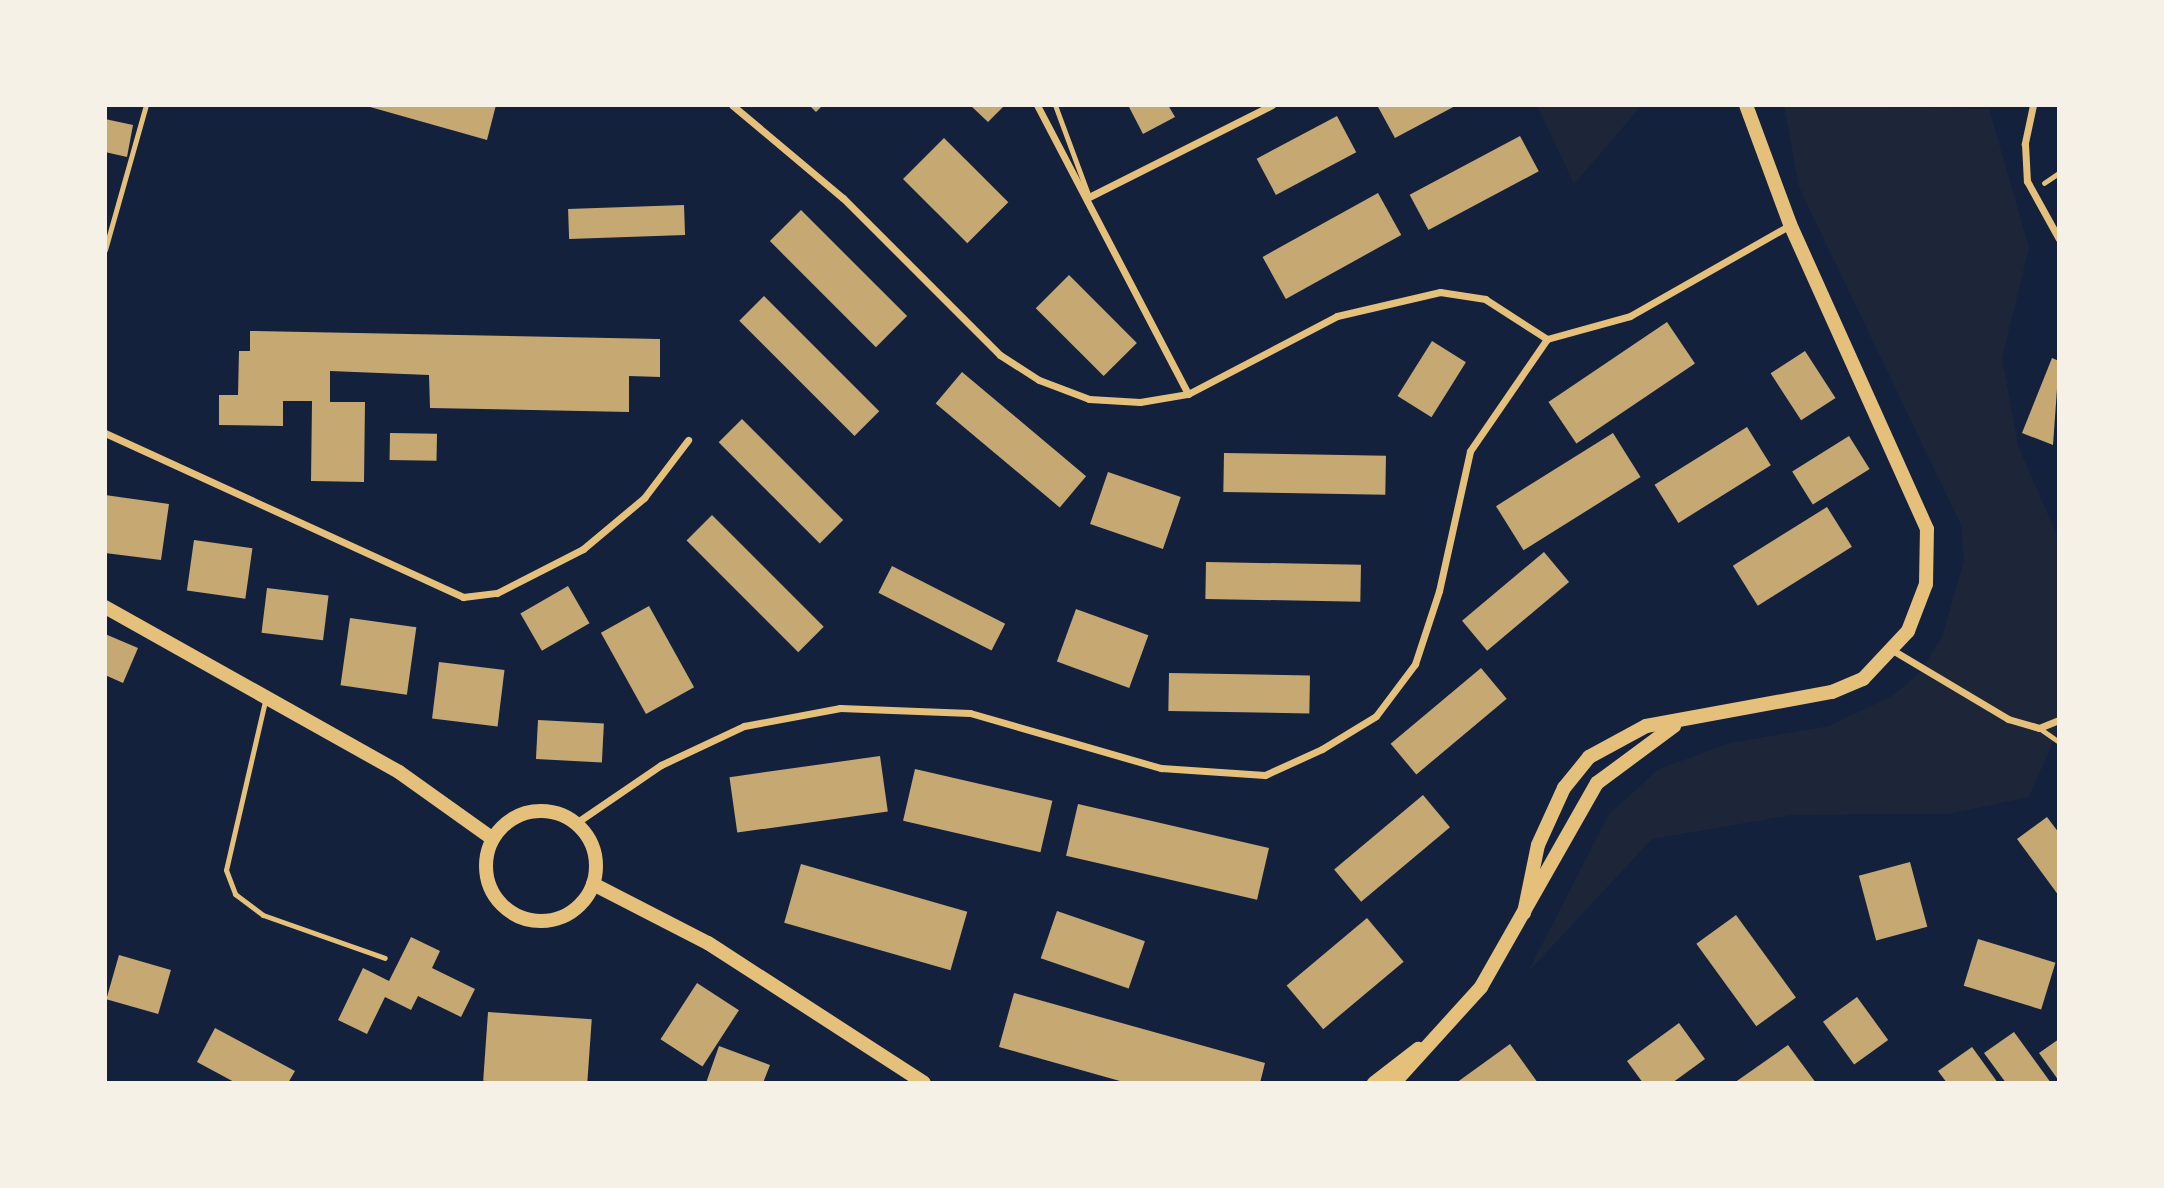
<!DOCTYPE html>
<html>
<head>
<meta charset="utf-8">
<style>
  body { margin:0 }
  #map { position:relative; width:2164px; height:1188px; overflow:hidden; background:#14213d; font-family:Poppins,sans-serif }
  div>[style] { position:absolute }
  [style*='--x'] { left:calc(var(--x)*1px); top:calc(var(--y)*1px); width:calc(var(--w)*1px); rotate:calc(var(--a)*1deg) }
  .green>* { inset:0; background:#1d2539 }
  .building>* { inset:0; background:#c6a872; transform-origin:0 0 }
  .path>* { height:4.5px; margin:-2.25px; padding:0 2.25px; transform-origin:2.25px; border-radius:2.25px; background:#e5c07b }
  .service>* { height:5px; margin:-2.5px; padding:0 2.5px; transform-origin:2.5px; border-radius:2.5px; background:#e5c07b }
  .minor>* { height:7px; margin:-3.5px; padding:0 3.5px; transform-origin:3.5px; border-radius:3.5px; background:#e5c07b }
  .secondary>* { height:14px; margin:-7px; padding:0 7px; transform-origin:7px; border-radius:7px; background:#e5c07b }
  .secondary>.ring { margin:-7px; padding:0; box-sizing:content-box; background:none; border:14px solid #e5c07b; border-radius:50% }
  span { translate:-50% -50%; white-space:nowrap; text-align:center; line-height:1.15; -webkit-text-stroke:7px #f6f1e7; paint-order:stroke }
  .frame { position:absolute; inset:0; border:107px solid #f6f1e7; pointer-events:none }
</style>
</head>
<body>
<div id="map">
  <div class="green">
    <i style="clip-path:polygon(1537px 105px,1642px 105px,1574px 184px)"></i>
    <i style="clip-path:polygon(1784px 105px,1989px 109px,2029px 248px,2002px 358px,2018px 446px,2059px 540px,2059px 728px,2029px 797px,1948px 814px,1792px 815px,1652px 839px,1528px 972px,1609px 814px,1659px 769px,1730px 743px,1829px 726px,1892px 696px,1917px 676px,1942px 637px,1964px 561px,1961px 525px,1799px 187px)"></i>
  </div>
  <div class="building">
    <i style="clip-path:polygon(363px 105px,496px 105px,487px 140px)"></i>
    <i style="clip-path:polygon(809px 105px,823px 105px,816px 112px)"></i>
    <i style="clip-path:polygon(970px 105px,1005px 105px,988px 122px)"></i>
    <i style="clip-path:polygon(1128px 105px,1168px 105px,1175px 117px,1143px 134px)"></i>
    <i style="clip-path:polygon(1377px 105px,1457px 105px,1395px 138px)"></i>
    <i style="left:1337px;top:116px;width:41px;height:91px;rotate:62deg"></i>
    <i style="clip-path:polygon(105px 119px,133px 125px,127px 157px,105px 152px)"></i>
    <i style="left:1520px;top:136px;width:40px;height:125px;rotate:62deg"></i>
    <i style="left:944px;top:138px;width:91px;height:58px;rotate:45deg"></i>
    <i style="left:1378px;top:193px;width:48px;height:132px;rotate:61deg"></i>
    <i style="left:684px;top:205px;width:30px;height:116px;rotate:88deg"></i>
    <i style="left:801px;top:210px;width:150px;height:44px;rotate:45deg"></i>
    <i style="left:1069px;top:275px;width:96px;height:47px;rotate:45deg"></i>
    <i style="left:764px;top:296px;width:163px;height:35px;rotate:45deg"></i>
    <i style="left:1667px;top:322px;width:50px;height:143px;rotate:56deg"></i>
    <i style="clip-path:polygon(250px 331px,660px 339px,660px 377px,629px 376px,629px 412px,430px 408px,429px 375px,330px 371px,330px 402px,365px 402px,364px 482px,311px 481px,312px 401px,283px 401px,283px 426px,219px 425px,219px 395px,238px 395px,239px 351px,250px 351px)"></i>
    <i style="left:1432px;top:341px;width:40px;height:65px;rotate:32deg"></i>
    <i style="left:1805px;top:351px;width:56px;height:41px;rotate:57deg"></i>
    <i style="clip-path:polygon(2052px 358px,2059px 361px,2053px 445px,2022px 433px)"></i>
    <i style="left:962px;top:372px;width:162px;height:41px;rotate:40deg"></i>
    <i style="left:742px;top:419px;width:143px;height:33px;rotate:45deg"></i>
    <i style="left:1747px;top:427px;width:45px;height:109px;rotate:58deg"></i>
    <i style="left:390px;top:433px;width:47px;height:27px;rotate:1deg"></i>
    <i style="left:1613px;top:433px;width:52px;height:138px;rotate:58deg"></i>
    <i style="left:1849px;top:436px;width:39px;height:67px;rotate:58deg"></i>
    <i style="left:1224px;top:453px;width:162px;height:39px;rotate:1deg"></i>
    <i style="left:1108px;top:472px;width:77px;height:55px;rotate:19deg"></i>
    <i style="clip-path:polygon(105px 495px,169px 504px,161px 560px,105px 553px)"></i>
    <i style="left:1827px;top:507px;width:47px;height:111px;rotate:58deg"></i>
    <i style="left:712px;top:515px;width:158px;height:36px;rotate:45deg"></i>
    <i style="left:194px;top:540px;width:59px;height:51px;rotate:8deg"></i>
    <i style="left:1544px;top:552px;width:39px;height:107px;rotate:50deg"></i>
    <i style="left:1206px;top:562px;width:155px;height:37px;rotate:1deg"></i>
    <i style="left:892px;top:566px;width:127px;height:30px;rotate:27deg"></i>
    <i style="left:568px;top:586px;width:43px;height:55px;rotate:60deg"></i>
    <i style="left:267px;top:588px;width:62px;height:45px;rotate:7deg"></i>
    <i style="left:649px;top:606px;width:93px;height:55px;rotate:61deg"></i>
    <i style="left:1076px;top:609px;width:77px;height:56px;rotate:20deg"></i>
    <i style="left:350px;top:618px;width:67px;height:68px;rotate:8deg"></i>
    <i style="clip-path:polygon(105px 634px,138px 648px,123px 683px,105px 675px)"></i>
    <i style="left:439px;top:662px;width:66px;height:57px;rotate:7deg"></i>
    <i style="left:1481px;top:668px;width:40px;height:118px;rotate:50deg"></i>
    <i style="left:1169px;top:673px;width:141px;height:38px;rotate:1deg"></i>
    <i style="left:538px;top:720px;width:66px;height:39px;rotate:3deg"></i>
    <i style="left:880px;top:756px;width:56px;height:152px;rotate:82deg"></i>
    <i style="left:915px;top:769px;width:141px;height:53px;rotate:13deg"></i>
    <i style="left:1423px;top:795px;width:42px;height:116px;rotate:50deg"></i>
    <i style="left:1078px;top:804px;width:196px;height:53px;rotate:13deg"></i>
    <i style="clip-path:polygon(2047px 817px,2059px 833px,2059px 896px,2017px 839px)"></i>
    <i style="left:1910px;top:862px;width:67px;height:53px;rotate:75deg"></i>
    <i style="left:801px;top:864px;width:173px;height:61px;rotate:16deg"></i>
    <i style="left:1057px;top:911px;width:93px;height:50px;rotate:19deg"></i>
    <i style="left:1736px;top:915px;width:102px;height:49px;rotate:54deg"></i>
    <i style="left:1367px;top:918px;width:57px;height:105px;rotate:50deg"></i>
    <i style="clip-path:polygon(411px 937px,440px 951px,432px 968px,475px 989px,461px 1017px,418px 996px,411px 1010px,385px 997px,367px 1034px,338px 1020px,363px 968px,389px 981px)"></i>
    <i style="left:1978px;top:939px;width:81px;height:49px;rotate:17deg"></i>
    <i style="left:119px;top:955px;width:54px;height:46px;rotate:16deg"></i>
    <i style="left:697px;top:983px;width:50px;height:67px;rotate:33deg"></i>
    <i style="clip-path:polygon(1014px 993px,1265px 1063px,1260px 1083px,1127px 1083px,999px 1047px)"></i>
    <i style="left:1857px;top:997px;width:53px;height:42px;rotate:54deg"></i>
    <i style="left:488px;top:1012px;width:104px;height:69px;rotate:4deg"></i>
    <i style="clip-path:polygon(1679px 1023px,1705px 1059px,1672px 1083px,1643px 1083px,1627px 1061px)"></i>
    <i style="clip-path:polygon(215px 1028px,295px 1071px,288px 1083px,236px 1083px,197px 1062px)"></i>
    <i style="clip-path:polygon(2014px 1032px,2051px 1083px,2006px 1083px,1984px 1053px)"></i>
    <i style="clip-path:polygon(2059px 1039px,2059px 1081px,2039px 1053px)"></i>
    <i style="clip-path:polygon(1510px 1044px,1538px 1083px,1456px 1083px)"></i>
    <i style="clip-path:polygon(1788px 1045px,1816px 1083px,1734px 1083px)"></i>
    <i style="clip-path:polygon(719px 1046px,770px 1065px,763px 1083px,706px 1083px)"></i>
    <i style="clip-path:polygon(1972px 1047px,1998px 1083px,1947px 1083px,1938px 1071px)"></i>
  </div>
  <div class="path">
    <i style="--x:2044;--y:183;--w:18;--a:-34"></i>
    <i style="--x:105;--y:250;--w:151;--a:-74.2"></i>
  </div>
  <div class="service">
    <i style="--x:1055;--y:105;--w:98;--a:69.7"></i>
    <i style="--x:265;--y:701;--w:173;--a:103"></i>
    <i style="--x:226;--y:870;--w:26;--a:69"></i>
    <i style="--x:235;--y:894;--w:35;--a:37"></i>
    <i style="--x:263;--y:915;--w:129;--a:19.4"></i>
    <i style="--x:2039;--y:728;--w:24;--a:35"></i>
  </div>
  <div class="minor">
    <i style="--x:732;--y:105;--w:145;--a:40"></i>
    <i style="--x:843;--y:198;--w:222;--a:45"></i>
    <i style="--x:1000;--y:355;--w:46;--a:32.7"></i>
    <i style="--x:1039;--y:380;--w:53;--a:20.8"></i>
    <i style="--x:1089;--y:399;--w:51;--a:3.4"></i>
    <i style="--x:1140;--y:402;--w:49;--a:-9.5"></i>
    <i style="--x:1188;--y:394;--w:168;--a:-27.6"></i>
    <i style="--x:1337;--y:316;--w:106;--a:-13.1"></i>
    <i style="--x:1440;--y:292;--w:46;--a:8.8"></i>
    <i style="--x:1485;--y:299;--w:74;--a:32.8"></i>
    <i style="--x:1037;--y:105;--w:326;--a:62.4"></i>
    <i style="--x:2033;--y:105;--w:40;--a:102"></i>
    <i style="--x:2025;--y:144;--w:37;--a:87"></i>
    <i style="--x:2027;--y:181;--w:66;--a:61.1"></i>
    <i style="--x:1089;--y:197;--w:205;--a:-26.7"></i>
    <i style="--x:105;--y:433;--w:394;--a:24.6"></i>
    <i style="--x:463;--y:597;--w:34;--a:-7"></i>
    <i style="--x:497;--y:593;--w:97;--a:-27.1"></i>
    <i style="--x:583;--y:549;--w:80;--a:-39.9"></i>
    <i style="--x:644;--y:498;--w:73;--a:-52.8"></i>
    <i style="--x:1894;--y:651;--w:133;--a:30.8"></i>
    <i style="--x:2008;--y:719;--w:32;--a:16"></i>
    <i style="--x:2039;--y:728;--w:22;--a:-22"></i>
    <i style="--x:576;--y:823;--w:103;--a:-34.3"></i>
    <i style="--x:661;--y:765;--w:92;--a:-25.2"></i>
    <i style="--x:744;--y:726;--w:98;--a:-10.6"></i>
    <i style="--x:840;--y:708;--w:130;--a:2.2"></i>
    <i style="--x:970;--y:713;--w:199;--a:16.1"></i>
    <i style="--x:1161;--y:768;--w:104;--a:3.9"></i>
    <i style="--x:1265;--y:775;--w:63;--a:-24.5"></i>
    <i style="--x:1322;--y:749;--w:63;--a:-31.4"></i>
    <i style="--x:1376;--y:716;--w:65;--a:-53.1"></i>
    <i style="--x:1415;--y:664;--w:77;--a:-71.8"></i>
    <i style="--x:1439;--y:591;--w:143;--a:-77.5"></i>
    <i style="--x:1470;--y:451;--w:136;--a:-55.5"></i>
    <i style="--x:1547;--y:339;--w:86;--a:-15.5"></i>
    <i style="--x:1630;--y:316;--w:184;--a:-29.6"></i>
  </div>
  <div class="secondary">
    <i style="--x:105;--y:607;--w:337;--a:29.3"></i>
    <i style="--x:399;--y:772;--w:115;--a:35.5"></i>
    <i class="ring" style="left:486px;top:811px;width:96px;height:96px"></i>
    <i style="--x:593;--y:884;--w:129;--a:27.2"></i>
    <i style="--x:708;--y:943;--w:257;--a:32.9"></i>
    <i style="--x:1524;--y:913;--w:69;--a:-78.4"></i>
    <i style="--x:1538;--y:845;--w:63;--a:-65.5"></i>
    <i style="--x:1564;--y:788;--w:40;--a:-51"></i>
    <i style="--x:1589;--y:757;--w:65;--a:-28.5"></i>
    <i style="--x:1646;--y:726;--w:189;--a:-10.4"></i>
    <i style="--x:1832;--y:692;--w:34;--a:-23"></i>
    <i style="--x:1863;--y:679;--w:66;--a:-46.8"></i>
    <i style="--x:1908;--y:631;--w:50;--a:-69"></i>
    <i style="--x:1926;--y:584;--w:55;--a:-89"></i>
    <i style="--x:1927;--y:529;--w:334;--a:-114.2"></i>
    <i style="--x:1790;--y:224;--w:127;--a:-110.3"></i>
    <i style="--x:1374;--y:1083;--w:56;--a:-37.7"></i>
    <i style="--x:1394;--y:1083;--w:130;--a:-47.8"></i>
    <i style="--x:1481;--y:987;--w:235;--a:-60.4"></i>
    <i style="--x:1597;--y:783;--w:96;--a:-36.5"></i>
  </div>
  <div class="frame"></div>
</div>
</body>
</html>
